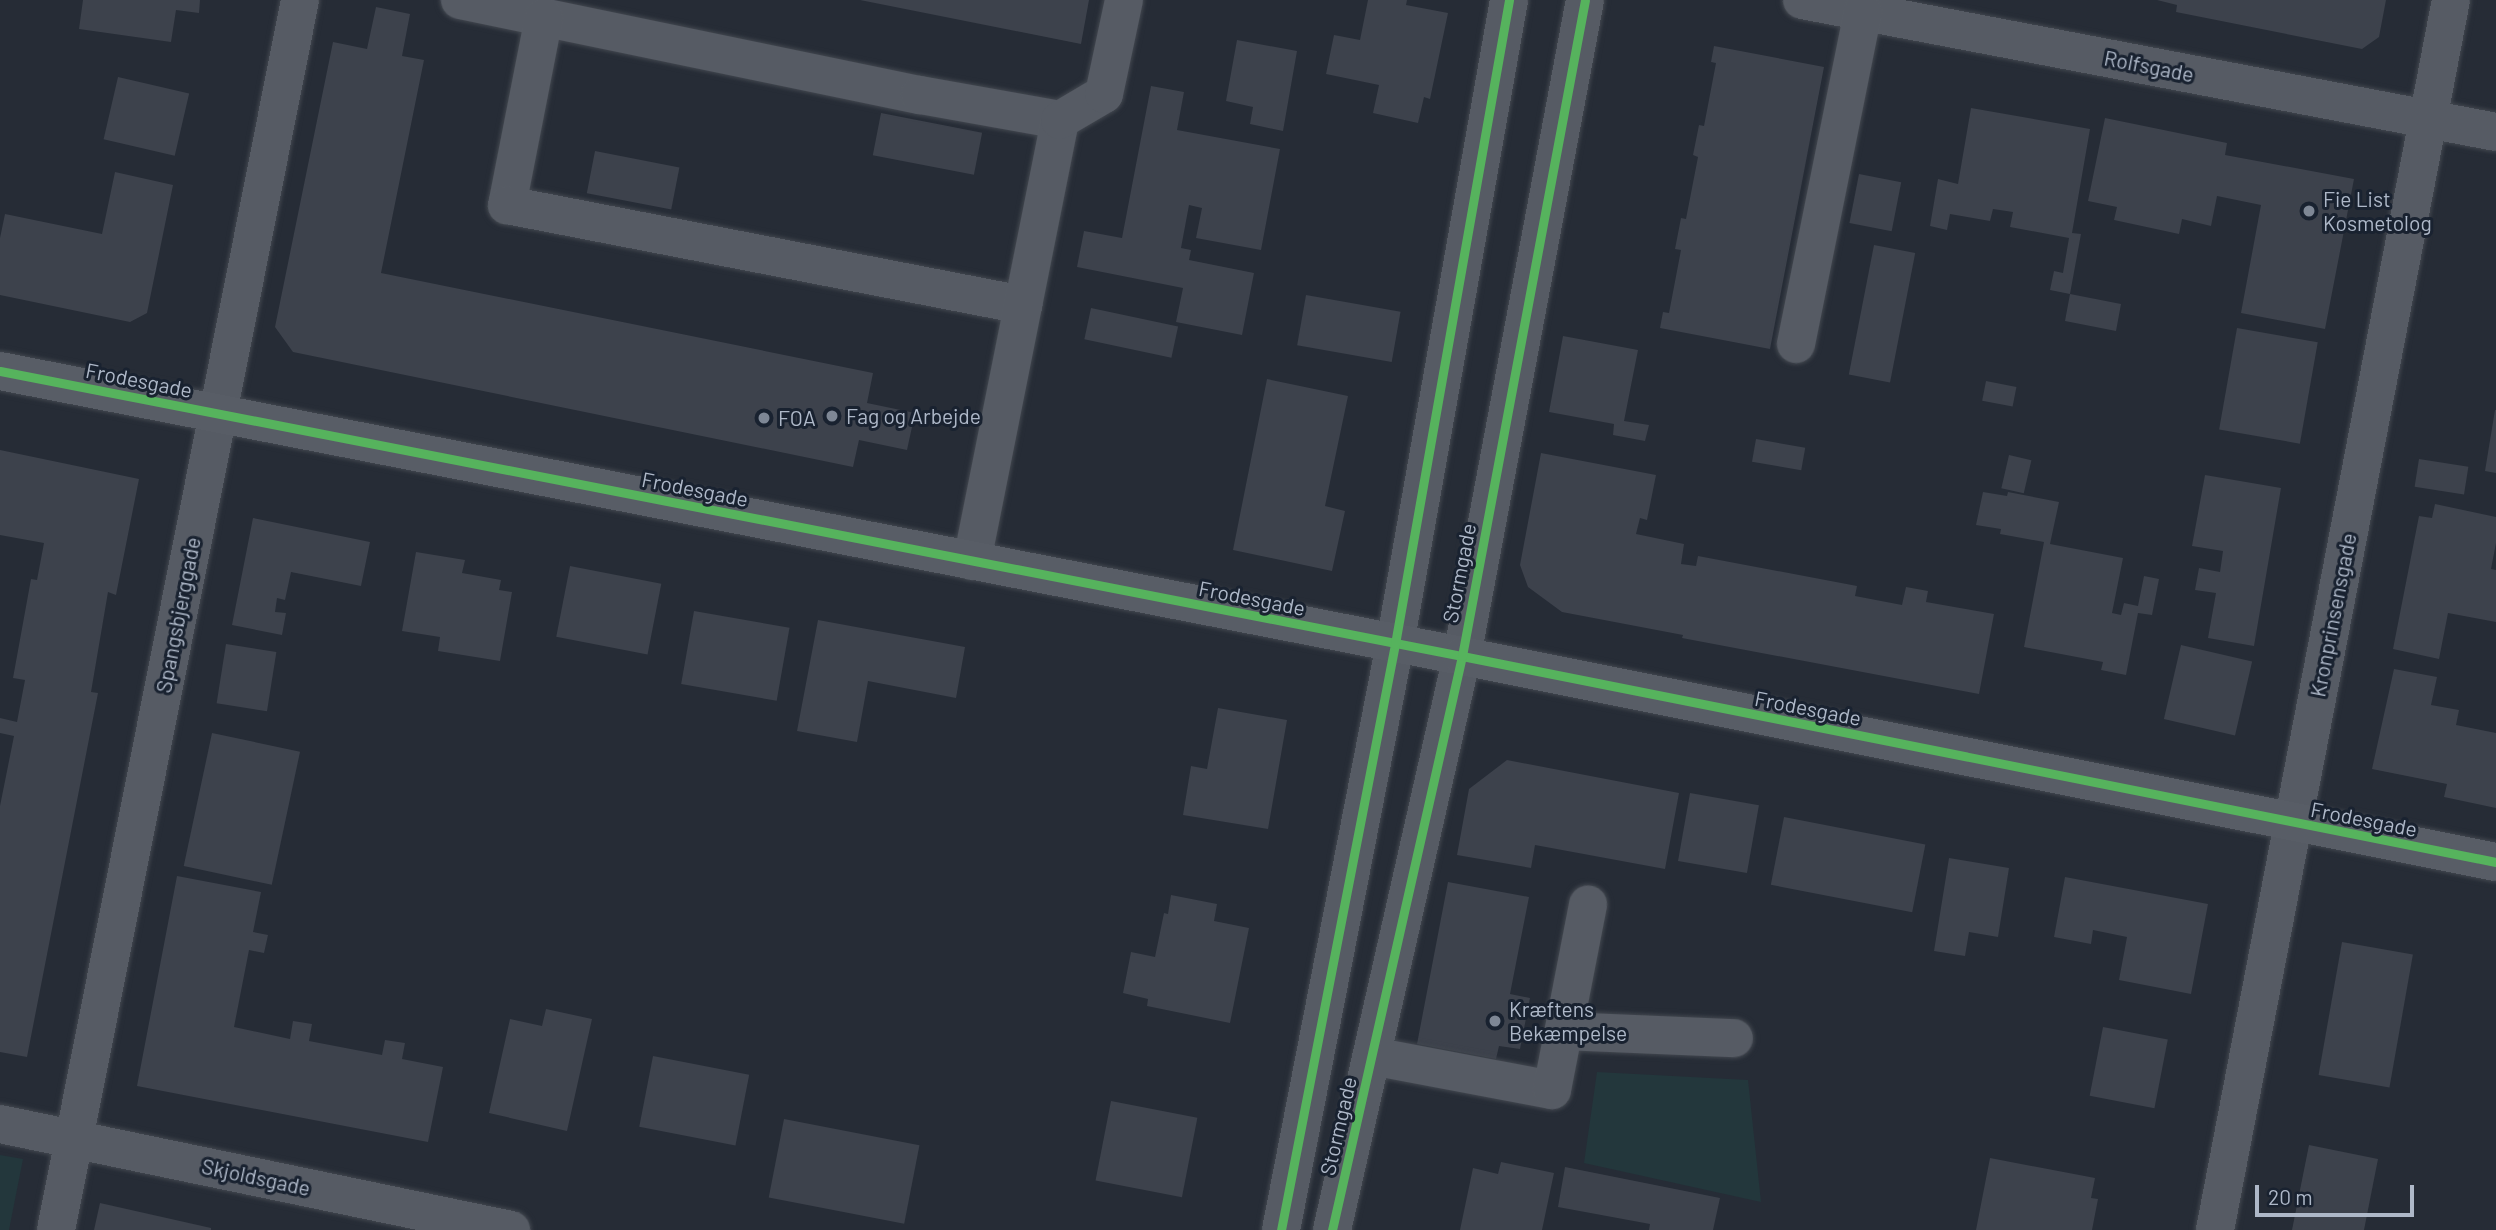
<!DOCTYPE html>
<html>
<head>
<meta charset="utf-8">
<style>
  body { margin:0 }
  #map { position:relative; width:2496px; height:1230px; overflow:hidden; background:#262c36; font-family:Barlow,sans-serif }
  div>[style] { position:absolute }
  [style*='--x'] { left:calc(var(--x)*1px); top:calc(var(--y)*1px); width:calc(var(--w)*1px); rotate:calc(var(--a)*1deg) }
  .green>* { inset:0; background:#23373c }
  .building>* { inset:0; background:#3d424c; transform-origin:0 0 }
  .roads { filter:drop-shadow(0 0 2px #42474f) drop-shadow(0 0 2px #42474f) }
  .minor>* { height:38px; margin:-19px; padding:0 19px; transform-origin:19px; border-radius:19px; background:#565b64 }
  .major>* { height:38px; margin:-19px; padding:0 19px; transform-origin:19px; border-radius:19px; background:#585d66 }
  .cycleway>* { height:9px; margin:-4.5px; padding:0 4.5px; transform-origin:4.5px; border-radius:4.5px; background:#56b35d }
  .dots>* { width:19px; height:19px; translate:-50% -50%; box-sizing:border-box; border:4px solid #192230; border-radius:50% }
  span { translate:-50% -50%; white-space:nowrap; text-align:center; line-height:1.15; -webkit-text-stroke:6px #192230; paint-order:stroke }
  .street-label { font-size:21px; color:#aeb8c8 }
  .poi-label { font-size:21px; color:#aeb8c8 }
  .left { translate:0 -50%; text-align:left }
  .scale { position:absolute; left:2255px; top:1185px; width:159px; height:32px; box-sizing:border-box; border:4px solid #aeb8c8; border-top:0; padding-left:9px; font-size:21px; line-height:24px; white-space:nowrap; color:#aeb8c8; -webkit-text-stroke:5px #192230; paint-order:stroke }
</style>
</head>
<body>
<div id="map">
  <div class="green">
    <i style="clip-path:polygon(1597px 1072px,1748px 1080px,1761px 1202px,1584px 1163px)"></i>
    <i style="clip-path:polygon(0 1155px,23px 1159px,9px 1230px,0 1230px)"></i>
  </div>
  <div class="building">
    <i style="clip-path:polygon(83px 0,200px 0,199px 13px,176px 10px,171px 42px,79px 29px)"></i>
    <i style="clip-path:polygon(860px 0,1089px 0,1081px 44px)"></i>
    <i style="clip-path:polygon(1368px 0,1407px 0,1406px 5px,1448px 13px,1430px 99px,1424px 97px,1418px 123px,1373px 113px,1379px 85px,1326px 74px,1334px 35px,1360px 40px)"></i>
    <i style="clip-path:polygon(2157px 0,2386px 0,2379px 37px,2362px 49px,2176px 12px,2177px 5px)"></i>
    <i style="clip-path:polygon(376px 7px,410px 14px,402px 56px,424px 60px,381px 273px,873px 373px,867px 403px,915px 413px,907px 450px,859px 440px,853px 467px,293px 352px,275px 327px,333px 42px,367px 49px)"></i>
    <i style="clip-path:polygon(1237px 40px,1297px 51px,1283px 131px,1250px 124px,1253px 107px,1226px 101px)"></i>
    <i style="clip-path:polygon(1714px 46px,1824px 67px,1770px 349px,1660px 328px,1663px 312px,1669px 313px,1681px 250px,1675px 249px,1681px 218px,1686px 219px,1698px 157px,1693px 155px,1699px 125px,1704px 126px,1716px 63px,1711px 62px)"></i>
    <i style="left:118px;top:77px;width:73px;height:64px;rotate:13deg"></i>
    <i style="clip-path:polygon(1151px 86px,1184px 92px,1177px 130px,1280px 149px,1261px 250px,1196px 238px,1202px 208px,1189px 205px,1181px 248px,1191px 250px,1189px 260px,1254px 273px,1242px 335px,1176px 322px,1183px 288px,1077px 267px,1084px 231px,1122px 238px)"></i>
    <i style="clip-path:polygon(1971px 108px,2090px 129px,2072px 233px,2081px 234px,2070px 294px,2121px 304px,2116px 331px,2065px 321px,2070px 294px,2050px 290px,2054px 271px,2063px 273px,2069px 238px,2010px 227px,2013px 212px,1993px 209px,1990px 221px,1950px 214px,1947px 230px,1930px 226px,1938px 179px,1958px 184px)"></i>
    <i style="left:881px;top:113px;width:103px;height:43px;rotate:11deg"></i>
    <i style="clip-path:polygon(2105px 118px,2227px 143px,2225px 155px,2354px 179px,2325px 329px,2241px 313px,2261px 205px,2217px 196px,2211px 226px,2182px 219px,2179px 234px,2114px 220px,2117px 207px,2088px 201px)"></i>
    <i style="left:595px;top:151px;width:86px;height:43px;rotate:11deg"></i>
    <i style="clip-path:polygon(115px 172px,173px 185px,147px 313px,130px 322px,0 295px,0 238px,5px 214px,102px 234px)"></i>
    <i style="left:1859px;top:174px;width:43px;height:50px;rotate:11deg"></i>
    <i style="left:1874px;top:245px;width:42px;height:132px;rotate:11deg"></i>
    <i style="left:1306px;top:295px;width:96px;height:51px;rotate:10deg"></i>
    <i style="left:1091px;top:308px;width:89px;height:32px;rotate:12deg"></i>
    <i style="left:2237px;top:328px;width:82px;height:103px;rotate:10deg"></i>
    <i style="clip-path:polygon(1563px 336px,1638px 350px,1624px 421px,1649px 425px,1645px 441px,1613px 435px,1614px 424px,1549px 412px)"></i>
    <i style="clip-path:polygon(1267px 379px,1348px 396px,1325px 506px,1345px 511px,1332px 571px,1233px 550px)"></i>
    <i style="left:1986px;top:381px;width:31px;height:20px;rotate:11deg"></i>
    <i style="clip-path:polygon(2495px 410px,2496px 410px,2496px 473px,2485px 471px)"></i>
    <i style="left:1756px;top:439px;width:50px;height:23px;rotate:10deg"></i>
    <i style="clip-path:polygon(0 450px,139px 479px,116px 595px,108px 592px,91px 692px,98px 693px,27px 1057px,0 1052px,0 806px,14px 736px,0 733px,0 718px,17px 722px,25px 680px,13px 678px,31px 579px,37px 580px,44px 543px,0 535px)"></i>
    <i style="clip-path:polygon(1541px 453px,1656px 475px,1647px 520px,1640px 518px,1636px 534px,1684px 544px,1681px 564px,1696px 566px,1698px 556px,1857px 586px,1855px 596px,1902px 605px,1906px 587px,1928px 591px,1926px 602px,1994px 614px,1979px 694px,1682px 638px,1683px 635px,1562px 612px,1528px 587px,1520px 565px)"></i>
    <i style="left:2009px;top:455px;width:23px;height:34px;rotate:13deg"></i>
    <i style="left:2419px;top:459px;width:50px;height:28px;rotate:9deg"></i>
    <i style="clip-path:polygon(2205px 475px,2281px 488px,2254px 646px,2208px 638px,2216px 593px,2195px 590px,2199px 568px,2220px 572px,2223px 551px,2192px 546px)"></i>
    <i style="clip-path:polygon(1983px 492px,2007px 496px,2008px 492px,2059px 502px,2050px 544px,2123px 558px,2112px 613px,2121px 615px,2124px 603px,2138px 606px,2144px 576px,2159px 579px,2152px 615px,2138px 613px,2126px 675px,2101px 670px,2103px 662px,2024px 647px,2044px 542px,2000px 534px,2001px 529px,1976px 525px)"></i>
    <i style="clip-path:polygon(2435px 504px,2496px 517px,2496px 543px,2491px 569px,2496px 570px,2496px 622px,2448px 613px,2439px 659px,2393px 649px,2419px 516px,2432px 518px)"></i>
    <i style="clip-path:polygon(253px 518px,370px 542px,361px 586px,291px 572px,285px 600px,277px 598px,275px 612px,286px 613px,282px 635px,232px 625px)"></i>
    <i style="clip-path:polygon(416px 552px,465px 560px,462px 573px,501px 580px,499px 590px,512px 592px,500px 661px,438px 651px,440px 637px,402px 631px)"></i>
    <i style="left:570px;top:566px;width:93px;height:72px;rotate:11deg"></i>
    <i style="left:694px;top:611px;width:97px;height:74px;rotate:10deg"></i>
    <i style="clip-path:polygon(818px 620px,965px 647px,956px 698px,868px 681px,857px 742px,797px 731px)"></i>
    <i style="left:226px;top:644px;width:51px;height:60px;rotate:9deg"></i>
    <i style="left:2181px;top:645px;width:73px;height:76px;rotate:13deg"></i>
    <i style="clip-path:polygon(2394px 669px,2437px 677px,2431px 705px,2459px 710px,2456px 725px,2496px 733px,2496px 808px,2444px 797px,2447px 784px,2372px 769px)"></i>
    <i style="clip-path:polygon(1218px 708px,1287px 720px,1268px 829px,1183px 815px,1191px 766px,1207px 769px)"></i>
    <i style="left:212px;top:733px;width:90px;height:136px;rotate:12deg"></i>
    <i style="clip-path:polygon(1507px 760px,1679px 793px,1665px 869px,1535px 845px,1531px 868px,1457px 855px,1469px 789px)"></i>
    <i style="left:1690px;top:793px;width:70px;height:69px;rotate:10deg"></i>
    <i style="left:1784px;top:817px;width:144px;height:69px;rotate:11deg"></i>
    <i style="clip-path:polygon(1949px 858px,2009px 868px,1998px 937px,1969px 932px,1965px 956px,1934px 951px)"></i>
    <i style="clip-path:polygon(177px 876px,261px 892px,253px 932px,268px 935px,264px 953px,249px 950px,234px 1027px,290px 1039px,293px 1021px,312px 1024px,309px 1041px,382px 1055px,385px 1040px,405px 1043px,402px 1059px,443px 1067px,428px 1142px,137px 1086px)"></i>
    <i style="clip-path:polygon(2065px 877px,2208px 904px,2191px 994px,2119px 980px,2127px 937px,2093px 930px,2091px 944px,2054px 937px)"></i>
    <i style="clip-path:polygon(1448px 882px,1529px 897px,1510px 994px,1530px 998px,1520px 1049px,1499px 1046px,1496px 1059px,1417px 1044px)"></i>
    <i style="clip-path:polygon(1171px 895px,1217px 904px,1214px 921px,1249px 928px,1230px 1023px,1147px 1006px,1148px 999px,1123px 993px,1131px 952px,1155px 957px,1164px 913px,1168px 914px)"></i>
    <i style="left:2342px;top:942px;width:72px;height:135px;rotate:10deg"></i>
    <i style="clip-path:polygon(546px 1009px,592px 1019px,567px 1131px,489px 1113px,510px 1019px,542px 1026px)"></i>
    <i style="left:2103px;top:1027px;width:66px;height:70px;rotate:11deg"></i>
    <i style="left:653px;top:1056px;width:98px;height:72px;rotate:11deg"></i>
    <i style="left:1111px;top:1101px;width:88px;height:81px;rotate:11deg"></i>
    <i style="left:784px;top:1119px;width:138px;height:80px;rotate:11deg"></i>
    <i style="clip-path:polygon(2309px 1145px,2378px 1159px,2364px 1230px,2292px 1230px)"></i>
    <i style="clip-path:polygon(1990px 1158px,2095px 1178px,2091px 1198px,2098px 1199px,2092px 1230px,1976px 1230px)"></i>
    <i style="clip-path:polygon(1501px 1162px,1554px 1173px,1542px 1230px,1460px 1230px,1473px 1168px,1498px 1174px)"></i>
    <i style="clip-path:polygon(1565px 1167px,1720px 1198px,1713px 1230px,1649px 1230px,1650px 1224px,1558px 1207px)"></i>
    <i style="clip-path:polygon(100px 1203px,211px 1228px,211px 1230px,94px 1230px)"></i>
  </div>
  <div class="roads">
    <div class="minor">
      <i style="--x:460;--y:0;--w:470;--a:11.7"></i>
      <i style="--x:920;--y:95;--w:142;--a:10.1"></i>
      <i style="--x:1802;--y:0;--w:706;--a:10.77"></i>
      <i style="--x:544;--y:17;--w:192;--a:101.1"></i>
      <i style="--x:507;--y:205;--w:526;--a:10.97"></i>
      <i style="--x:1796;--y:344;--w:339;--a:-78.6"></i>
      <i style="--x:972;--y:561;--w:450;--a:-78.7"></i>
      <i style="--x:1060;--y:120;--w:51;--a:-30.6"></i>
      <i style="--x:1104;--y:94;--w:96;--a:-78"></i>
      <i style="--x:1564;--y:1031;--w:170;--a:2.4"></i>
      <i style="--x:1372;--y:1056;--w:183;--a:10.7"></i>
      <i style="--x:1552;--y:1090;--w:189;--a:-79"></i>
      <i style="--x:0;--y:1124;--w:522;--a:11.72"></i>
      <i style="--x:56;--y:1230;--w:1254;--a:-78.78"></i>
      <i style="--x:1281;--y:1230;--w:597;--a:-78.99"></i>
      <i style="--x:1395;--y:644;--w:654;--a:-79.96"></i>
      <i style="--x:1332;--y:1230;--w:589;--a:-77.24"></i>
      <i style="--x:1462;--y:656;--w:667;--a:-79.38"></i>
      <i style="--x:2215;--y:1230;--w:1252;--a:-79.14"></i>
    </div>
    <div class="major">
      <i style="--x:0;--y:371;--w:1490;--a:11.03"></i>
      <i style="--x:1462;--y:656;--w:1054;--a:11.27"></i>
    </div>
  </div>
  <div class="cycleway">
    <i style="--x:0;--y:371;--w:1490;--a:11.03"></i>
    <i style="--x:1462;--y:656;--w:1054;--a:11.27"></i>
    <i style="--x:1281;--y:1230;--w:597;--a:-78.99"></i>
    <i style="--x:1395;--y:644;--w:654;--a:-79.96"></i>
    <i style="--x:1332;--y:1230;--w:589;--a:-77.24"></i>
    <i style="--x:1462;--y:656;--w:667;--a:-79.38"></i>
  </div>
  <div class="dots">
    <i style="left:2309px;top:211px;background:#7e8795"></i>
    <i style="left:832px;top:416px;background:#7e8795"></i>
    <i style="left:764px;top:418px;background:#7e8795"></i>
    <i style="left:1495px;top:1021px;background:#7e8795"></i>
  </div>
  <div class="street-label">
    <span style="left:2149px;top:66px;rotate:11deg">Rolfsgade</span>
    <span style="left:139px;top:380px;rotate:11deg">Frodesgade</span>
    <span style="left:695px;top:489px;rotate:11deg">Frodesgade</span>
    <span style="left:1459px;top:573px;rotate:-79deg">Stormgade</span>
    <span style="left:1252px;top:598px;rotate:11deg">Frodesgade</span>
    <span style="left:178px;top:615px;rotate:-79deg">Spangsbjerggade</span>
    <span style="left:2333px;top:615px;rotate:-79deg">Kronprinsensgade</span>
    <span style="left:1808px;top:708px;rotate:11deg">Frodesgade</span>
    <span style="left:2364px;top:819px;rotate:11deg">Frodesgade</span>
    <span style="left:1338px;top:1126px;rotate:-77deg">Stormgade</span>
    <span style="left:256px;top:1177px;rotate:12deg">Skjoldsgade</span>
  </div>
  <div class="poi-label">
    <span class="left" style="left:2323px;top:211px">Fie List<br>Kosmetolog</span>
    <span class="left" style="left:846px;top:416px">Fag og Arbejde</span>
    <span class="left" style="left:778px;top:418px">FOA</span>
    <span class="left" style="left:1509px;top:1021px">Kræftens<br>Bekæmpelse</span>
  </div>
  <div class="scale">20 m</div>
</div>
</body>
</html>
